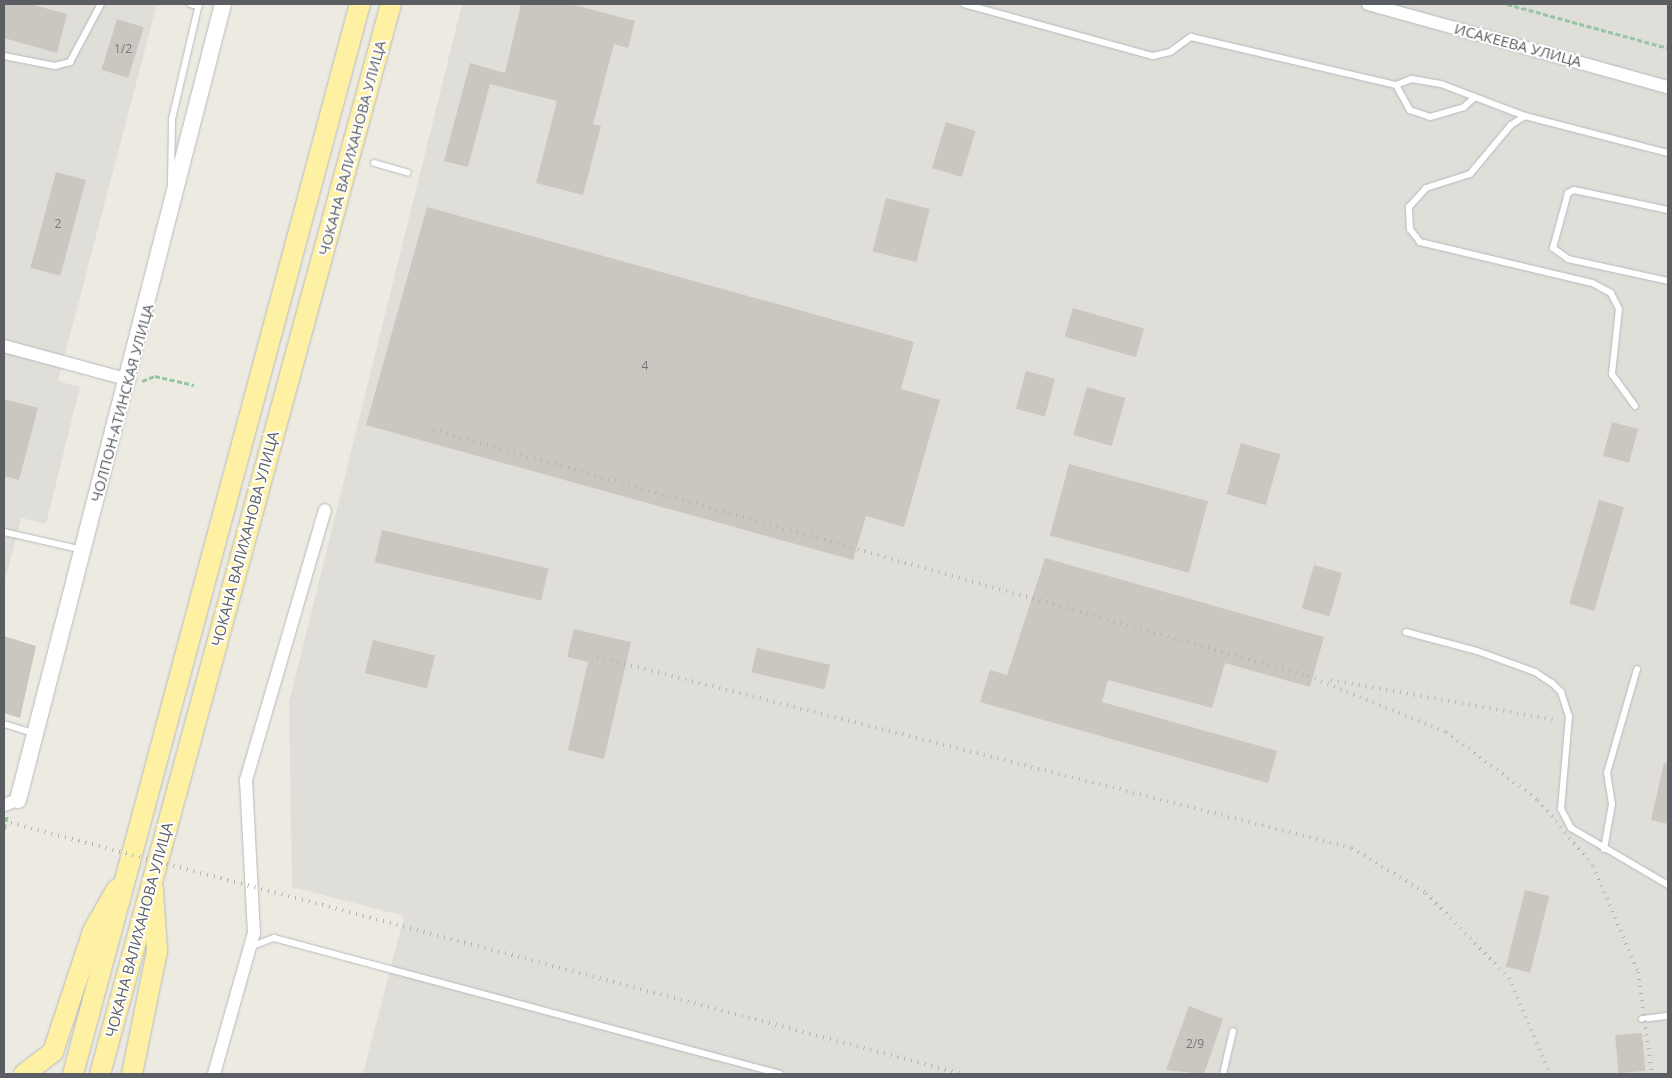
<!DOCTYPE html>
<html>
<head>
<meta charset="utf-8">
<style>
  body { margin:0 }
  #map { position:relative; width:1672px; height:1078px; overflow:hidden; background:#edebe1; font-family:"Open Sans",sans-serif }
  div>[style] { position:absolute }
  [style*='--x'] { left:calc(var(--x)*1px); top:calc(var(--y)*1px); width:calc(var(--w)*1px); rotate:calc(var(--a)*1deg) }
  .industrial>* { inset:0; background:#e0ded9 }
  .building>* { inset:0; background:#cac7c0; transform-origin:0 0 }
  .path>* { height:2.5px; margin-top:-1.25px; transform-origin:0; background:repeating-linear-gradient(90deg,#96c6a4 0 5px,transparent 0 7.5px) }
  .roads { filter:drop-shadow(0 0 1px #b7b9be) drop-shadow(0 0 1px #b7b9be) }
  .service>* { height:6px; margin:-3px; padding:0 3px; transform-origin:3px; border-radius:3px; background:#fff }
  .minor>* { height:12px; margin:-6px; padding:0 6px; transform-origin:6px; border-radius:6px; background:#fff }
  .tertiary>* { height:16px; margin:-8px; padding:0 8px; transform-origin:8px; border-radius:8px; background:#fff }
  .primary>* { height:20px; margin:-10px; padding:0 10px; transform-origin:10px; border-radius:10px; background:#fff1a4 }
  .rail>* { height:4px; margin-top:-2px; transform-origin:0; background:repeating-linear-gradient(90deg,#b3b4b4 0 1px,transparent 0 7px) }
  span { translate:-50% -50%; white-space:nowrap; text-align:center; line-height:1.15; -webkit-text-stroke:4px #fff; paint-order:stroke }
  .number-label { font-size:12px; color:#76787a }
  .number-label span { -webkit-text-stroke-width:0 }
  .street-label { font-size:15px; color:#5a5e62 }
  .frame { position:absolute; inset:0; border:5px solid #5a5e62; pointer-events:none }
</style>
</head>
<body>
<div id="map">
  <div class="industrial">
    <i style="clip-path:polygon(4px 4px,157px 4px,58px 381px,80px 387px,46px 524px,21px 518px,4px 585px)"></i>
    <i style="clip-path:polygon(462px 4px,1668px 4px,1668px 1074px,363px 1074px,404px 916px,292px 887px,289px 702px)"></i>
  </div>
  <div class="building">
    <i style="clip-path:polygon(4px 4px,30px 4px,67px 14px,57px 53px,4px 38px)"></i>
    <i style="clip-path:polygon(521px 4px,571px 4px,635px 21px,628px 48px,614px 44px,593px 124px,601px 126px,583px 195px,536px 183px,557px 101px,490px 84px,468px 167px,444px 161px,470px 63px,505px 73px)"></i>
    <i style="left:117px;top:19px;width:28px;height:53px;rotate:17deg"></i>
    <i style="left:946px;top:122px;width:31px;height:48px;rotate:17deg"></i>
    <i style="left:56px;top:172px;width:31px;height:99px;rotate:15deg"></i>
    <i style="left:886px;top:198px;width:45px;height:55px;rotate:14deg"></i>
    <i style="clip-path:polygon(427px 207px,914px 342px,901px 389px,940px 400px,904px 527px,866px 516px,853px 560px,366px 425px)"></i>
    <i style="left:1073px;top:308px;width:74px;height:30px;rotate:16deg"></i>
    <i style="left:1026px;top:371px;width:30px;height:39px;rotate:15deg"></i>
    <i style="left:1087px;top:387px;width:40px;height:50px;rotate:16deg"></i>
    <i style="clip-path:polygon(4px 399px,38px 408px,19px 480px,4px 476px)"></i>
    <i style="left:1612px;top:422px;width:27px;height:35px;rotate:15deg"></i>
    <i style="left:1241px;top:443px;width:41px;height:53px;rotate:16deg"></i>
    <i style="left:1069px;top:464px;width:144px;height:74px;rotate:15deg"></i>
    <i style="left:1599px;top:500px;width:26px;height:108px;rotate:16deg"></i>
    <i style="left:382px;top:530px;width:171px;height:33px;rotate:13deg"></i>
    <i style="clip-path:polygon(1045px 558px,1324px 637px,1310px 687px,1225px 663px,1212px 708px,1108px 680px,1102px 702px,1277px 751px,1268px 783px,980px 702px,990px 670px,1007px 675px)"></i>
    <i style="left:1314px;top:565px;width:29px;height:45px;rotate:16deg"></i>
    <i style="clip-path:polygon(574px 629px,631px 642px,604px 759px,568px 750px,588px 662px,567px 657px)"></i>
    <i style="clip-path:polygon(4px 636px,36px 646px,20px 718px,4px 713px)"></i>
    <i style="left:373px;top:640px;width:64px;height:34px;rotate:14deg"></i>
    <i style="left:757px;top:648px;width:75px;height:25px;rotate:13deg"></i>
    <i style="clip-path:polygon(1664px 763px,1668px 764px,1668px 824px,1651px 820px)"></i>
    <i style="left:1525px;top:890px;width:25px;height:79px;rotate:14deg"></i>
    <i style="clip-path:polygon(1189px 1006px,1223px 1019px,1204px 1074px,1166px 1070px)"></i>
    <i style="left:1642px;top:1033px;width:38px;height:27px;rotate:85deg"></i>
  </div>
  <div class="path">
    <i style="--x:1507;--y:4;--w:167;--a:15.3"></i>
    <i style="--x:142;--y:381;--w:14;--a:-21"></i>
    <i style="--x:155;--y:376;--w:40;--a:13"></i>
    <i style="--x:4;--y:829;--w:13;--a:-77"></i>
  </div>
  <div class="roads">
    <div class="service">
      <i style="--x:190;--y:4;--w:9;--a:13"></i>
      <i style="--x:964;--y:4;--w:196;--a:15.4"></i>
      <i style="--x:1153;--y:56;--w:17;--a:-13"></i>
      <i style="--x:1170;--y:52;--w:26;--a:-36"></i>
      <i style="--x:1191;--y:37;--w:211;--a:13.2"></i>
      <i style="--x:1396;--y:85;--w:17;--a:-21"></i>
      <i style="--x:1412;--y:79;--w:29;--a:10"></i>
      <i style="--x:1441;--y:84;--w:90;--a:20.9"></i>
      <i style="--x:4;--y:56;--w:52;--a:11.1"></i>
      <i style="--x:55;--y:66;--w:16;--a:-15"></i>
      <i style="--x:70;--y:62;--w:66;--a:-61.9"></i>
      <i style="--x:1396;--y:85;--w:29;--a:61"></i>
      <i style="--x:1410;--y:110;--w:21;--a:19"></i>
      <i style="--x:1430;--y:117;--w:35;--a:-16"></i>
      <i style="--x:1464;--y:107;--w:13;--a:-42"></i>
      <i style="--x:374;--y:163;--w:35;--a:16"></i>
      <i style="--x:171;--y:184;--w:65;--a:-89.1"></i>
      <i style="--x:172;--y:119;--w:118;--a:-76.8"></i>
      <i style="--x:1668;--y:210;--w:96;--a:-168"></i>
      <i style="--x:1574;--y:190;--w:7;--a:153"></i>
      <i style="--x:1568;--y:193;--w:57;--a:105.3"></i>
      <i style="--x:1553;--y:248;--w:19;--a:36"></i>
      <i style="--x:1568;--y:259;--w:102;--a:12.4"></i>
      <i style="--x:1635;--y:406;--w:39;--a:-126"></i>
      <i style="--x:1612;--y:374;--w:65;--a:-83.9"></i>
      <i style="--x:1619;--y:309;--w:18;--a:-117"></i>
      <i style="--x:1611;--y:293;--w:21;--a:-152"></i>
      <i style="--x:1592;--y:283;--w:177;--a:-166.6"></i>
      <i style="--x:1420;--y:242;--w:16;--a:-128"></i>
      <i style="--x:1410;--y:229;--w:22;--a:-93"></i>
      <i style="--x:1409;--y:207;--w:25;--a:-48"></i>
      <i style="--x:1426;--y:188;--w:46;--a:-17.7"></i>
      <i style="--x:1470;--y:174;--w:64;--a:-50.1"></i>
      <i style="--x:1511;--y:125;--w:17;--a:-33"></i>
      <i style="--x:1525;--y:116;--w:148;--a:14.5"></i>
      <i style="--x:4;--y:532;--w:81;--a:12.8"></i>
      <i style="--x:1406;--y:632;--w:73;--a:15"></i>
      <i style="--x:1477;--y:651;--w:62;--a:19.9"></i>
      <i style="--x:1535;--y:672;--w:20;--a:33"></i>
      <i style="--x:1552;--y:683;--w:13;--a:45"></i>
      <i style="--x:1561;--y:692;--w:25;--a:72"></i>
      <i style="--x:1569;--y:716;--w:93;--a:94.9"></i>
      <i style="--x:1561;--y:809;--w:21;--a:62"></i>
      <i style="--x:1571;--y:828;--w:113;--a:30.4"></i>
      <i style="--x:4;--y:724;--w:31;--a:17"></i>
      <i style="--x:1604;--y:849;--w:46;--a:-79.9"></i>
      <i style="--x:1612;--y:804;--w:31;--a:-99"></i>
      <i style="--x:1607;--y:773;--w:108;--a:-73.9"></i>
      <i style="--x:250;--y:947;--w:26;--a:-21"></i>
      <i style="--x:274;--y:938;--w:524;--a:15.04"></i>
      <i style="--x:1642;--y:1019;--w:26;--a:-7"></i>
      <i style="--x:1223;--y:1074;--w:44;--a:-76.9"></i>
    </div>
    <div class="minor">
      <i style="--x:1368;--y:4;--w:311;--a:15.5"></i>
      <i style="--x:4;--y:346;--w:130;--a:15.2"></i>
      <i style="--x:4;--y:805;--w:15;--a:-20"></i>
      <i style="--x:214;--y:1074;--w:147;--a:-74.2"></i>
      <i style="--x:254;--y:933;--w:153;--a:-93"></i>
      <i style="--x:246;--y:780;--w:281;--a:-73.7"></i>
    </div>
    <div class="tertiary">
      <i style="--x:18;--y:800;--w:822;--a:-75.56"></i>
    </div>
    <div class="primary">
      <i style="--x:24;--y:1074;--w:36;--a:-37"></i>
      <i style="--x:53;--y:1052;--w:127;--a:-71.7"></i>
      <i style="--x:93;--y:931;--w:48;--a:-60.3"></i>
      <i style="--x:73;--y:1074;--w:1108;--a:-74.99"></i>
      <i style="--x:100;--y:1074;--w:1109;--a:-74.79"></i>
      <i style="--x:132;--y:1074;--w:126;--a:-78.5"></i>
      <i style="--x:157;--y:951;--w:61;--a:-93.8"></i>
    </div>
  </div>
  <div class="rail">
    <i style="--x:433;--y:430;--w:909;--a:15.7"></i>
    <i style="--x:1308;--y:676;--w:149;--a:22.1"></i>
    <i style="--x:1446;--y:732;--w:114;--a:36.5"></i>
    <i style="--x:1538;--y:800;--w:86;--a:50.2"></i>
    <i style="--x:1593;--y:866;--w:115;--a:67"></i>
    <i style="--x:1638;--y:972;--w:103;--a:82.2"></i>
    <i style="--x:597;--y:657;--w:779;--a:14.2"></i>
    <i style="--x:1352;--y:848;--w:87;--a:31.3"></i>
    <i style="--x:1426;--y:893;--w:119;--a:45.7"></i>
    <i style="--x:1509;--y:978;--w:104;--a:66.9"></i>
    <i style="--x:1331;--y:680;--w:228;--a:10.1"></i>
    <i style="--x:4;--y:821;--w:991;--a:14.79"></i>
  </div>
  <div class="number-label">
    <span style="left:123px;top:49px">1/2</span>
    <span style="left:58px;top:224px">2</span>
    <span style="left:645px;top:366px">4</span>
    <span style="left:1195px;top:1044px">2/9</span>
  </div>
  <div class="street-label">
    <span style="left:1518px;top:45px;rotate:15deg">ИСАКЕЕВА УЛИЦА</span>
    <span style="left:352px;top:148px;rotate:-75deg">ЧОКАНА ВАЛИХАНОВА УЛИЦА</span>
    <span style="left:122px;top:403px;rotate:-75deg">ЧОЛПОН-АТИНСКАЯ УЛИЦА</span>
    <span style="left:245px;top:539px;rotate:-75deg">ЧОКАНА ВАЛИХАНОВА УЛИЦА</span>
    <span style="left:139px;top:930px;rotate:-75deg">ЧОКАНА ВАЛИХАНОВА УЛИЦА</span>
  </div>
  <div class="frame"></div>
</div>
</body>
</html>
